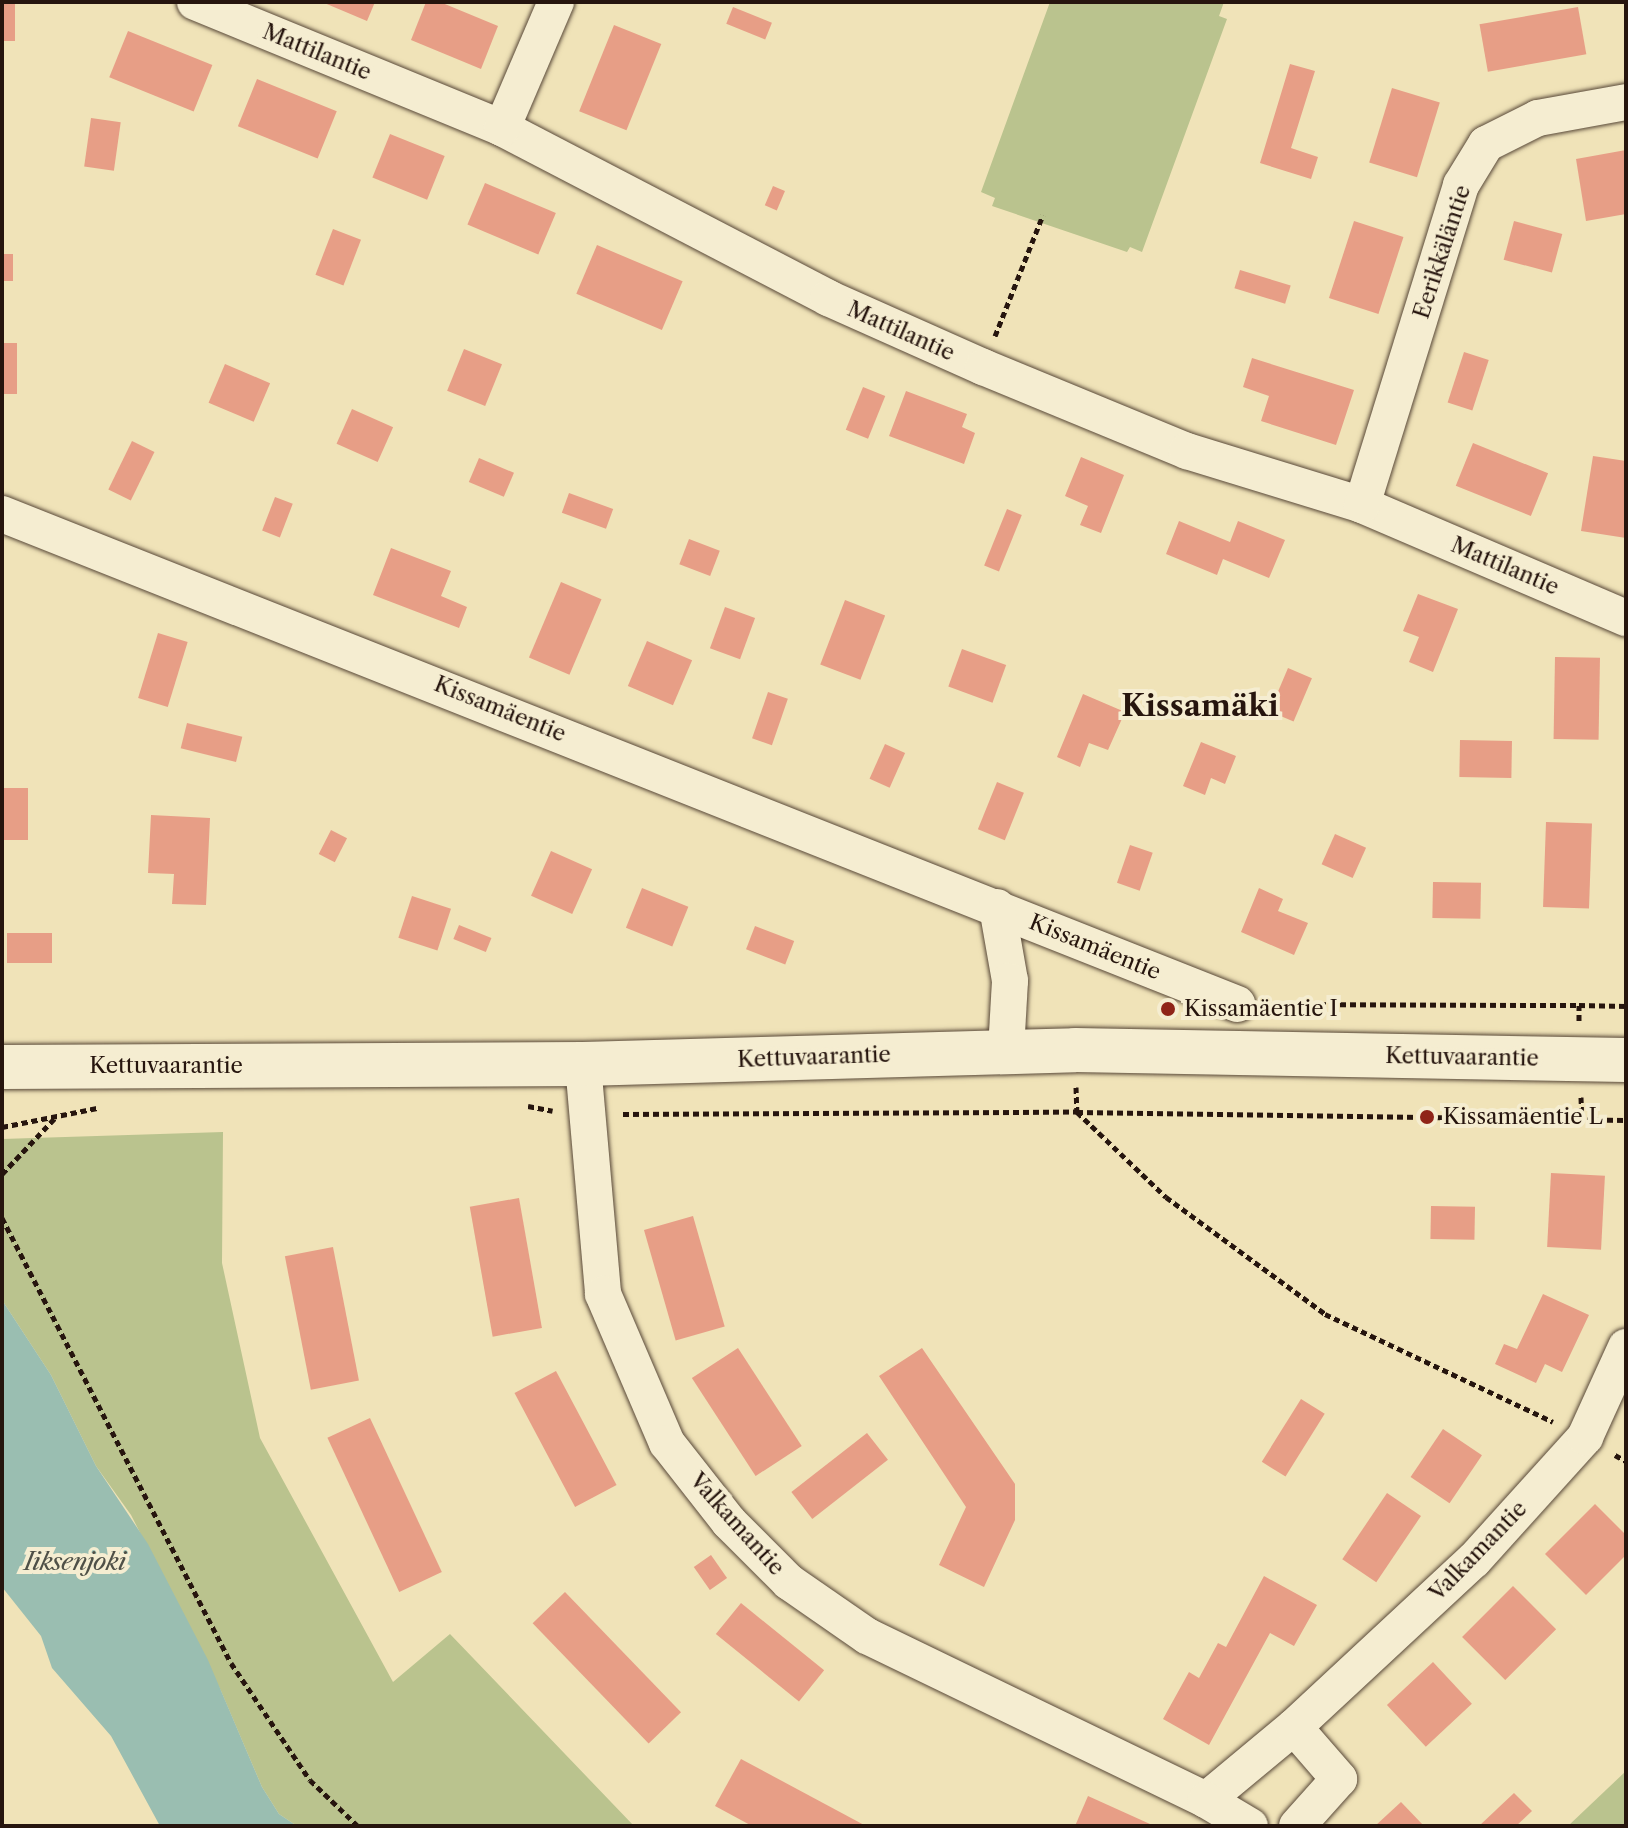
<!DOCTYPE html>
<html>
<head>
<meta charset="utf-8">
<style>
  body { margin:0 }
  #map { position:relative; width:1628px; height:1828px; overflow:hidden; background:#f0e3b8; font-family:"Libre Caslon Text",serif }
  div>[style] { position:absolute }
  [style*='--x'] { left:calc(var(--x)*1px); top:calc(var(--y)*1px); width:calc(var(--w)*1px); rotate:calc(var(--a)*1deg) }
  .green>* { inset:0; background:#bac38e }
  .water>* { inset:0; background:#9abeb1 }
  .building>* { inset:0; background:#e79e86; transform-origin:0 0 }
  .path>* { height:5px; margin-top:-2.5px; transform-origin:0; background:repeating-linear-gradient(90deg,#26150e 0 6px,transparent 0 10px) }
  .roads { filter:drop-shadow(0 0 2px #584838) drop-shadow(0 0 2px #584838) }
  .street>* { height:36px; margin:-18px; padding:0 18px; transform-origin:18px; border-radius:18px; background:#f5edd1 }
  .secondary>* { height:44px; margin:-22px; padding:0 22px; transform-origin:22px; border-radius:22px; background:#f5edd1 }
  .dots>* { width:22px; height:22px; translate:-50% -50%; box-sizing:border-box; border:4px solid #f5edd1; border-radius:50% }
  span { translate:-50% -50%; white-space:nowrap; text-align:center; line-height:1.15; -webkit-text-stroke:8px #f5edd1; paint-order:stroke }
  .street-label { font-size:22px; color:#26150e }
  .poi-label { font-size:22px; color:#26150e }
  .left { translate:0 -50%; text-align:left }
  .water-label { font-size:24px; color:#4f5047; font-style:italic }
  .district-label { font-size:30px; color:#26150e; font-weight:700 }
  .frame { position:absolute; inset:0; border:4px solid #26150e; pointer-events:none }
</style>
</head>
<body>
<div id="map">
  <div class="green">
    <i style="clip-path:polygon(1050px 2px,1224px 2px,1219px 16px,1227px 19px,1142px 252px,1130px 247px,1127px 252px,992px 206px,995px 198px,981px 192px)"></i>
    <i style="clip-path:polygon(223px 1132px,222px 1263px,260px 1438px,393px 1682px,450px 1634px,634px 1826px,297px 1826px,279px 1814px,262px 1787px,221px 1691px,131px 1515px,96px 1466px,51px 1375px,2px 1300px,2px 1139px)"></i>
    <i style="clip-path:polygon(1626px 1771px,1626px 1826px,1568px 1826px)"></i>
  </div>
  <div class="water">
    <i style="clip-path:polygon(2px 1300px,51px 1375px,96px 1466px,148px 1544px,208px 1660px,262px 1787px,279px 1814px,297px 1826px,160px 1826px,111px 1736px,52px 1668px,41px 1636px,2px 1587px)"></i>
  </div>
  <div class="building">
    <i style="left:2px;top:2px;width:13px;height:39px"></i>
    <i style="clip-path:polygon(322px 2px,375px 2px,367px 21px)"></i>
    <i style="clip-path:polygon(426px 2px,440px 2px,498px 26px,481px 69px,411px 40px)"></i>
    <i style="left:733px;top:7px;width:42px;height:18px;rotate:22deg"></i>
    <i style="left:1578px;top:7px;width:48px;height:100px;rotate:80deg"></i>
    <i style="left:614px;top:25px;width:51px;height:93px;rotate:22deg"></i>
    <i style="left:128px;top:31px;width:91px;height:50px;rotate:22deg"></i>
    <i style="clip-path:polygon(1290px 64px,1315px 71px,1291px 148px,1318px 157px,1311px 179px,1260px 163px)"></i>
    <i style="left:257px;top:79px;width:86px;height:51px;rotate:22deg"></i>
    <i style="left:1392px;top:88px;width:50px;height:78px;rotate:17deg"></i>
    <i style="left:91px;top:118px;width:30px;height:49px;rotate:8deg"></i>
    <i style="left:390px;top:134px;width:59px;height:47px;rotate:22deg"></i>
    <i style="clip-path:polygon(1626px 150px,1626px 214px,1586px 221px,1576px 159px)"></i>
    <i style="left:485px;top:183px;width:77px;height:45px;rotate:23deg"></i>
    <i style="left:773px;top:186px;width:13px;height:21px;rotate:23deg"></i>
    <i style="left:1354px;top:221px;width:52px;height:81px;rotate:18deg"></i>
    <i style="left:1514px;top:221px;width:50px;height:40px;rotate:15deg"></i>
    <i style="left:333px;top:229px;width:30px;height:49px;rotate:21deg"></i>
    <i style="left:597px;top:245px;width:93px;height:53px;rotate:23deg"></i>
    <i style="left:2px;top:254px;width:11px;height:27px"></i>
    <i style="left:1240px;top:270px;width:53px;height:19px;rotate:17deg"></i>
    <i style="left:2px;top:343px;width:15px;height:51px"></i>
    <i style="left:464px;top:349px;width:41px;height:45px;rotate:22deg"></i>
    <i style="left:1464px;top:352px;width:26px;height:53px;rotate:18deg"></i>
    <i style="clip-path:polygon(1252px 358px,1354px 390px,1336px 445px,1261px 421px,1269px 396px,1243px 387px)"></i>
    <i style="left:225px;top:364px;width:49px;height:42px;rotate:23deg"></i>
    <i style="left:863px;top:387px;width:24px;height:46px;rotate:22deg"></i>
    <i style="clip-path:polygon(906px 391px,967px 414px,962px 427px,975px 433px,964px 464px,889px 436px)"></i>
    <i style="left:352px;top:409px;width:45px;height:38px;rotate:24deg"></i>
    <i style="left:132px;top:441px;width:25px;height:54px;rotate:26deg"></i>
    <i style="left:1473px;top:443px;width:81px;height:46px;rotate:22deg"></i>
    <i style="clip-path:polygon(1593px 456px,1626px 461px,1626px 538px,1581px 531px)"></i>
    <i style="clip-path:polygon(1081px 457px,1124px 475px,1101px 533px,1080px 525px,1088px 506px,1065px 496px)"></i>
    <i style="left:479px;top:458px;width:38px;height:26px;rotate:23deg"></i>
    <i style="left:569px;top:493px;width:47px;height:21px;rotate:20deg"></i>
    <i style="left:275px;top:497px;width:19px;height:36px;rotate:21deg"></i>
    <i style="left:1007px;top:509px;width:16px;height:61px;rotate:22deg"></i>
    <i style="clip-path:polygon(1179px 521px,1230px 542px,1238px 521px,1285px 540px,1269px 578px,1223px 559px,1217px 575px,1166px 554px)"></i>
    <i style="left:689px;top:539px;width:33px;height:27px;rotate:21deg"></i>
    <i style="clip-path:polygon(391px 548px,451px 571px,441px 596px,467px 607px,459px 628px,373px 595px)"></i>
    <i style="left:561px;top:582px;width:44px;height:82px;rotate:23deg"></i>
    <i style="clip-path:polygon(1418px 594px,1458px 609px,1433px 672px,1409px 662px,1419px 637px,1403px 631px)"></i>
    <i style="left:845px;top:600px;width:43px;height:69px;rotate:21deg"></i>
    <i style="left:725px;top:607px;width:32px;height:44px;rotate:20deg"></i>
    <i style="left:158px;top:633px;width:31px;height:68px;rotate:17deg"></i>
    <i style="left:647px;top:641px;width:49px;height:49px;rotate:23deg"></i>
    <i style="left:962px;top:649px;width:47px;height:40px;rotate:20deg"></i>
    <i style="left:1555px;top:657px;width:45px;height:82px;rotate:1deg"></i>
    <i style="left:1288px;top:668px;width:26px;height:47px;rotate:23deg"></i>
    <i style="left:768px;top:692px;width:21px;height:49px;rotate:19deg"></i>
    <i style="clip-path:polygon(1083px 694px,1125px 712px,1108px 750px,1089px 743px,1080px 767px,1057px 757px)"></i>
    <i style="left:187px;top:723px;width:57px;height:26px;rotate:14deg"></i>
    <i style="left:1460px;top:740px;width:52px;height:37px;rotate:1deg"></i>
    <i style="clip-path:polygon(1201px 742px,1236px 756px,1225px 784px,1211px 778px,1205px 795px,1183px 786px)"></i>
    <i style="left:885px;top:744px;width:22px;height:38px;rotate:24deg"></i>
    <i style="left:997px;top:782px;width:29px;height:51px;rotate:22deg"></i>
    <i style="left:2px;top:788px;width:26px;height:52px"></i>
    <i style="clip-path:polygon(151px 815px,210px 818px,206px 905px,172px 904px,174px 874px,148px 873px)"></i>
    <i style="left:1546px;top:822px;width:46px;height:85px;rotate:2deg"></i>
    <i style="left:331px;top:830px;width:18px;height:27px;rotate:27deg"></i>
    <i style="left:1335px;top:834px;width:34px;height:33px;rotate:24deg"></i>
    <i style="left:1130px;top:845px;width:24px;height:40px;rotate:19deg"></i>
    <i style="left:551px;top:851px;width:45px;height:49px;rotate:24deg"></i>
    <i style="left:1433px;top:882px;width:48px;height:36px;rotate:1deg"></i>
    <i style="left:642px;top:888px;width:50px;height:43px;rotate:22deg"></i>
    <i style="clip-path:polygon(1259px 888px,1283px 899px,1278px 911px,1308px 923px,1294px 955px,1241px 932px)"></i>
    <i style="left:412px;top:896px;width:41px;height:44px;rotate:18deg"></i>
    <i style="left:459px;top:925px;width:35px;height:15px;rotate:22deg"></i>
    <i style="left:755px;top:926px;width:42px;height:25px;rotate:21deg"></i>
    <i style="left:7px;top:933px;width:45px;height:30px"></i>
    <i style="left:1551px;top:1173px;width:54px;height:74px;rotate:3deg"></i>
    <i style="left:519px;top:1198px;width:132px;height:50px;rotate:80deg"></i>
    <i style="left:1431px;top:1206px;width:44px;height:33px;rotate:1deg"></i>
    <i style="left:693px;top:1216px;width:115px;height:51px;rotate:74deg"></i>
    <i style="left:333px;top:1247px;width:136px;height:49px;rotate:79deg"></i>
    <i style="clip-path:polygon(1543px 1294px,1589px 1315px,1562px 1372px,1545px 1364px,1536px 1383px,1495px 1364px,1504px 1344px,1517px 1349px)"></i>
    <i style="left:738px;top:1348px;width:117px;height:55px;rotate:57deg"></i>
    <i style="clip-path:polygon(922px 1348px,1015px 1484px,1015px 1520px,984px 1587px,939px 1565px,966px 1507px,879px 1376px)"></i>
    <i style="left:556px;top:1371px;width:129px;height:47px;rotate:62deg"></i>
    <i style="left:1301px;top:1399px;width:28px;height:74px;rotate:32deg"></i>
    <i style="left:370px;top:1418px;width:170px;height:47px;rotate:65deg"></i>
    <i style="left:1443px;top:1429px;width:47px;height:58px;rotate:34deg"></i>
    <i style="left:867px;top:1433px;width:34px;height:96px;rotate:52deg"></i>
    <i style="left:1387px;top:1493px;width:41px;height:80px;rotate:34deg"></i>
    <i style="clip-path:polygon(1595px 1504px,1626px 1535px,1626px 1555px,1586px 1595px,1545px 1554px)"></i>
    <i style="left:711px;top:1555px;width:28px;height:21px;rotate:55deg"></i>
    <i style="clip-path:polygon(1264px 1576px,1317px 1605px,1294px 1646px,1270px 1633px,1209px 1745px,1163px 1719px,1189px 1672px,1199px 1678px,1218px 1643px,1226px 1647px)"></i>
    <i style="left:1513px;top:1586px;width:61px;height:72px;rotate:45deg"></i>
    <i style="left:565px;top:1592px;width:167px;height:45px;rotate:46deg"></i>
    <i style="left:741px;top:1603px;width:107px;height:40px;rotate:39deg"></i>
    <i style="left:1433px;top:1662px;width:57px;height:63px;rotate:47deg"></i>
    <i style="clip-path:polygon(741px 1759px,866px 1826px,752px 1826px,715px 1806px)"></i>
    <i style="clip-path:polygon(1514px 1793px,1532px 1811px,1516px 1826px,1479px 1826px)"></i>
    <i style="clip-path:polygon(1088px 1796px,1150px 1824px,1149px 1826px,1075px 1826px)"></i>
    <i style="clip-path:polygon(1401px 1802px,1424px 1826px,1375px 1826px)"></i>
  </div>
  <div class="path">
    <i style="--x:995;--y:336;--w:130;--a:-68.4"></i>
    <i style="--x:1270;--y:1004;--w:309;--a:0.2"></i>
    <i style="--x:1579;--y:1005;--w:18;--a:90"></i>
    <i style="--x:1579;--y:1005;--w:47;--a:1.2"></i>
    <i style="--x:1076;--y:1087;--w:25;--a:88"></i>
    <i style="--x:1077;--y:1112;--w:123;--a:43.7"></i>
    <i style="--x:1166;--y:1197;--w:197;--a:36.3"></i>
    <i style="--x:1325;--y:1314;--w:252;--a:25.3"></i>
    <i style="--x:1581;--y:1097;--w:23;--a:88"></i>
    <i style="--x:528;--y:1106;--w:25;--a:11"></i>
    <i style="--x:623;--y:1114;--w:454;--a:-0.3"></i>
    <i style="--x:1077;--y:1112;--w:549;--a:0.83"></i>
    <i style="--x:2;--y:1127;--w:97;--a:-11.3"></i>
    <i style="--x:2;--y:1174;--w:77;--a:-46.6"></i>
    <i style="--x:2;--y:1218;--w:500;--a:62.77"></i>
    <i style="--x:231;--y:1663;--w:141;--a:56"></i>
    <i style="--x:310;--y:1780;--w:66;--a:43.8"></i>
    <i style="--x:1615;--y:1455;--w:13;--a:29"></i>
  </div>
  <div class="roads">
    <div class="street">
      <i style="--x:195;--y:2;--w:332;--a:22.3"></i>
      <i style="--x:502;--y:128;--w:368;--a:27.5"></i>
      <i style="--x:828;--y:298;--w:170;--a:24"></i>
      <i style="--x:983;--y:367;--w:221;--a:22.4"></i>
      <i style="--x:1187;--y:451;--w:183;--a:17.1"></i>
      <i style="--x:1362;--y:505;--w:287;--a:23.2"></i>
      <i style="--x:502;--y:128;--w:137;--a:-66.8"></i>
      <i style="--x:1362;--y:505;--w:335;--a:-72.8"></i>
      <i style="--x:1461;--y:185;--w:48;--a:-58.6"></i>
      <i style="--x:1486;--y:144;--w:58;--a:-26.6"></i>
      <i style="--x:1538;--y:118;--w:89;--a:-10.3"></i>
      <i style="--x:2;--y:514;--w:1329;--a:21.64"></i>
      <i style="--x:997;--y:907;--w:75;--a:80"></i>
      <i style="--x:1010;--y:981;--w:70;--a:93.3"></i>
      <i style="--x:583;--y:1064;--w:231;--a:85"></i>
      <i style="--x:603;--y:1294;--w:162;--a:66.8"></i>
      <i style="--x:667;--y:1443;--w:100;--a:51.9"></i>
      <i style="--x:729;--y:1522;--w:85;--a:45"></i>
      <i style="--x:789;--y:1582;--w:95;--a:34.7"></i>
      <i style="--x:867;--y:1636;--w:377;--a:25.8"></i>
      <i style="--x:1206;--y:1800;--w:114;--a:-39.7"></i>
      <i style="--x:1294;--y:1727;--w:246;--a:-42.9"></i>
      <i style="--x:1474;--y:1560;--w:166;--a:-47.9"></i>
      <i style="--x:1585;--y:1437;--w:99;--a:-65.5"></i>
      <i style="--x:1294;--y:1727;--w:69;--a:49.1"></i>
      <i style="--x:1339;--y:1779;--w:63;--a:131.8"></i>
      <i style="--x:1206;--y:1800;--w:51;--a:30.6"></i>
    </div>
    <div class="secondary">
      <i style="--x:2;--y:1067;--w:581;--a:-0.3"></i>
      <i style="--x:583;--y:1064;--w:492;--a:-1.6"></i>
      <i style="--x:1075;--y:1050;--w:551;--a:1.04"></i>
    </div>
  </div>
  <div class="dots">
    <i style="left:1168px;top:1009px;background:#8f2418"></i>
    <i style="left:1427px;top:1117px;background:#8f2418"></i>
  </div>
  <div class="street-label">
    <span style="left:317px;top:52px;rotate:22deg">Mattilantie</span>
    <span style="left:1442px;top:252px;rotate:-72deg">Eerikkäläntie</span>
    <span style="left:901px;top:331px;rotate:24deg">Mattilantie</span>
    <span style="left:1505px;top:566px;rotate:23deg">Mattilantie</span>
    <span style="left:500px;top:709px;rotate:22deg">Kissamäentie</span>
    <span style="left:1095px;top:947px;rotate:22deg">Kissamäentie</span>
    <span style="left:814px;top:1057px;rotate:-2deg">Kettuvaarantie</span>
    <span style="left:1462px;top:1057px;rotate:1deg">Kettuvaarantie</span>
    <span style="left:166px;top:1066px">Kettuvaarantie</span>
    <span style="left:737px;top:1524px;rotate:48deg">Valkamantie</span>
    <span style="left:1478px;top:1551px;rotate:-46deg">Valkamantie</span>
  </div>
  <div class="poi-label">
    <span class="left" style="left:1184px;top:1009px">Kissamäentie I</span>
    <span class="left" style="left:1443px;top:1117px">Kissamäentie L</span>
  </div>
  <div class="water-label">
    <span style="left:75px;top:1562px">Iiksenjoki</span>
  </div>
  <div class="district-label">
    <span style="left:1200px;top:706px">Kissamäki</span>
  </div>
  <div class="frame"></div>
</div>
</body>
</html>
